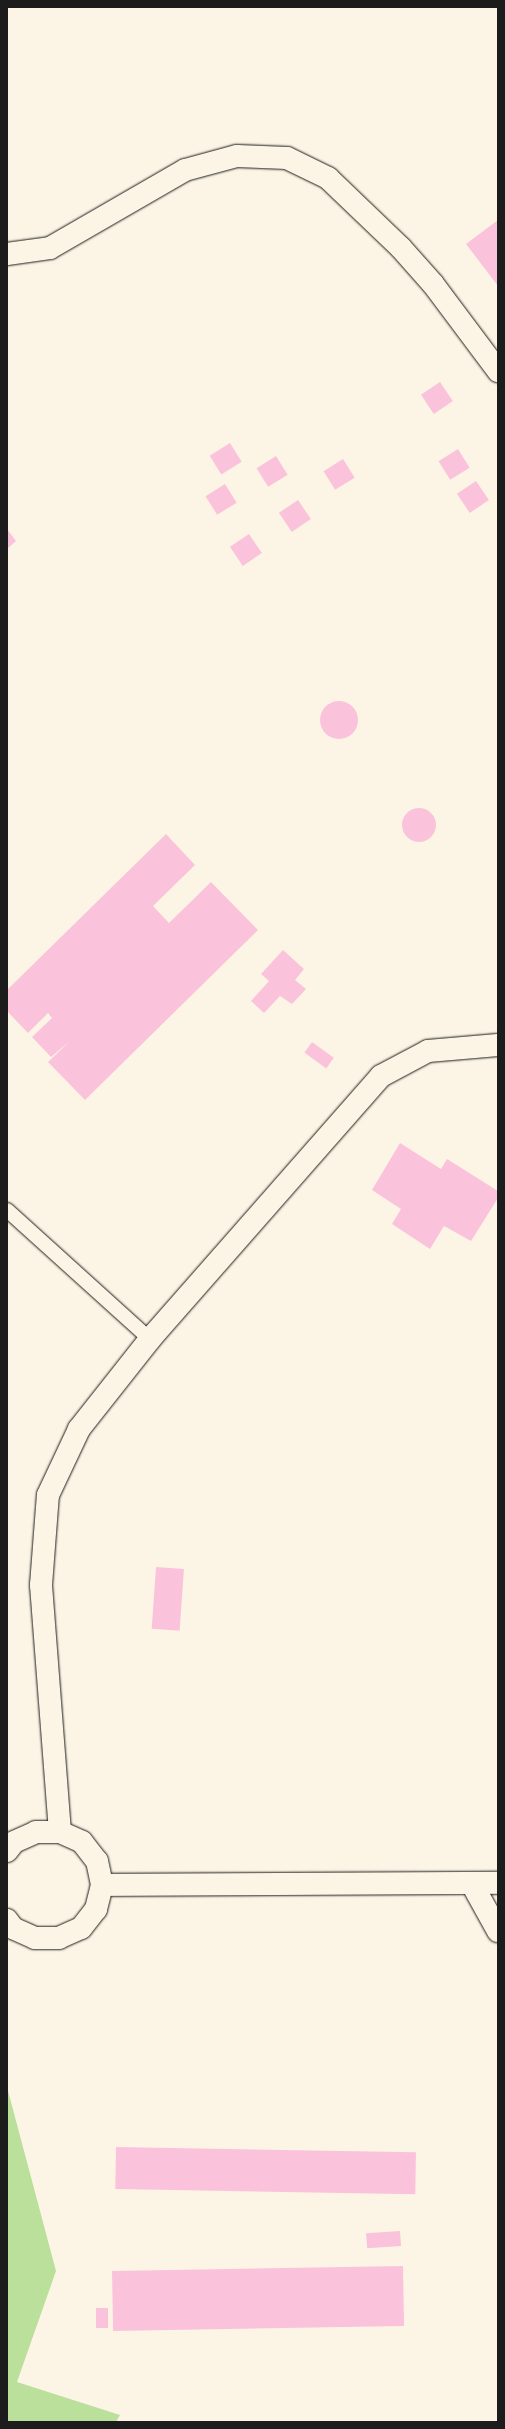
<!DOCTYPE html>
<html>
<head>
<meta charset="utf-8">
<style>
  body { margin:0 }
  #map { position:relative; width:505px; height:2429px; overflow:hidden; background:#fcf5e5; font-family:"Balsamiq Sans",sans-serif }
  div>[style] { position:absolute }
  [style*='--x'] { left:calc(var(--x)*1px); top:calc(var(--y)*1px); width:calc(var(--w)*1px); rotate:calc(var(--a)*1deg) }
  .green>* { inset:0; background:#bae09c }
  .building>* { inset:0; background:#fbc3db; transform-origin:0 0 }
  .round { border-radius:50% }
  .roads { filter:drop-shadow(0 0 1px #1c1c1c) drop-shadow(0 0 1px #1c1c1c) }
  .lane>* { height:14px; margin:-7px; padding:0 7px; transform-origin:7px; border-radius:7px; background:#fcf5e5 }
  .street>* { height:22px; margin:-11px; padding:0 11px; transform-origin:11px; border-radius:11px; background:#fcf5e5 }
  span { translate:-50% -50%; white-space:nowrap; text-align:center; line-height:1.15; -webkit-text-stroke:4px #fcf5e5; paint-order:stroke }
  .frame { position:absolute; inset:0; border:8px solid #1c1c1c; pointer-events:none }
</style>
</head>
<body>
<div id="map">
  <div class="green">
    <i style="clip-path:polygon(7px 2087px,56px 2271px,17px 2382px,120px 2415px,116px 2422px,7px 2422px)"></i>
  </div>
  <div class="building">
    <i style="clip-path:polygon(498px 220px,498px 286px,466px 244px)"></i>
    <i style="left:440px;top:382px;width:23px;height:23px;rotate:56deg"></i>
    <i style="left:230px;top:443px;width:22px;height:24px;rotate:58deg"></i>
    <i style="left:458px;top:449px;width:22px;height:23px;rotate:58deg"></i>
    <i style="left:276px;top:456px;width:22px;height:23px;rotate:58deg"></i>
    <i style="left:343px;top:459px;width:22px;height:23px;rotate:58deg"></i>
    <i style="left:476px;top:481px;width:23px;height:23px;rotate:56deg"></i>
    <i style="left:225px;top:484px;width:22px;height:23px;rotate:58deg"></i>
    <i style="left:298px;top:500px;width:23px;height:23px;rotate:56deg"></i>
    <i style="clip-path:polygon(7px 529px,16px 541px,7px 549px)"></i>
    <i style="left:249px;top:534px;width:23px;height:23px;rotate:56deg"></i>
    <i class="round" style="left:320px;top:701px;width:38px;height:38px"></i>
    <i class="round" style="left:402px;top:808px;width:34px;height:34px"></i>
    <i style="clip-path:polygon(166px 834px,195px 865px,153px 906px,169px 923px,211px 882px,258px 930px,85px 1100px,48px 1062px,70px 1041px,51px 1057px,32px 1037px,52px 1018px,48px 1013px,28px 1033px,7px 1011px,7px 990px)"></i>
    <i style="clip-path:polygon(283px 950px,304px 969px,295px 980px,306px 989px,292px 1004px,280px 996px,264px 1013px,251px 1001px,269px 981px,261px 974px)"></i>
    <i style="left:312px;top:1042px;width:27px;height:13px;rotate:36deg"></i>
    <i style="clip-path:polygon(400px 1143px,441px 1169px,447px 1159px,498px 1191px,498px 1198px,471px 1241px,444px 1226px,430px 1249px,392px 1224px,401px 1209px,372px 1190px)"></i>
    <i style="left:156px;top:1567px;width:28px;height:62px;rotate:4deg"></i>
    <i style="left:116px;top:2147px;width:300px;height:42px;rotate:1deg"></i>
    <i style="left:400px;top:2231px;width:15px;height:34px;rotate:86deg"></i>
    <i style="left:403px;top:2266px;width:60px;height:291px;rotate:89deg"></i>
    <i style="left:96px;top:2308px;width:12px;height:20px"></i>
  </div>
  <div class="roads">
    <div class="lane">
      <i style="--x:7;--y:1210;--w:193;--a:42.1"></i>
    </div>
    <div class="street">
      <i style="--x:7;--y:254;--w:43;--a:-7.9"></i>
      <i style="--x:50;--y:248;--w:156;--a:-30"></i>
      <i style="--x:185;--y:170;--w:54;--a:-15.1"></i>
      <i style="--x:237;--y:156;--w:50;--a:2.3"></i>
      <i style="--x:287;--y:158;--w:46;--a:26"></i>
      <i style="--x:328;--y:178;--w:101;--a:43.8"></i>
      <i style="--x:401;--y:248;--w:48;--a:48.4"></i>
      <i style="--x:433;--y:284;--w:109;--a:53.2"></i>
      <i style="--x:60;--y:1832;--w:248;--a:-94.4"></i>
      <i style="--x:41;--y:1585;--w:90;--a:-85.6"></i>
      <i style="--x:48;--y:1495;--w:73;--a:-64.8"></i>
      <i style="--x:79;--y:1429;--w:115;--a:-51.7"></i>
      <i style="--x:150;--y:1339;--w:350;--a:-48.7"></i>
      <i style="--x:381;--y:1076;--w:53;--a:-28"></i>
      <i style="--x:428;--y:1051;--w:70;--a:-4.9"></i>
      <i style="--x:7;--y:1851;--w:11;--a:-52"></i>
      <i style="--x:14;--y:1842;--w:24;--a:-24"></i>
      <i style="--x:36;--y:1832;--w:24;--a:0"></i>
      <i style="--x:60;--y:1832;--w:24;--a:24"></i>
      <i style="--x:82;--y:1842;--w:24;--a:52"></i>
      <i style="--x:97;--y:1861;--w:25;--a:78"></i>
      <i style="--x:102;--y:1885;--w:25;--a:104"></i>
      <i style="--x:96;--y:1909;--w:24;--a:128"></i>
      <i style="--x:81;--y:1928;--w:24;--a:156"></i>
      <i style="--x:59;--y:1938;--w:24;--a:180"></i>
      <i style="--x:35;--y:1938;--w:24;--a:-156"></i>
      <i style="--x:13;--y:1928;--w:10;--a:-127"></i>
      <i style="--x:472;--y:1884;--w:54;--a:61"></i>
      <i style="--x:102;--y:1885;--w:396;--a:-0.3"></i>
    </div>
  </div>
  <div class="frame"></div>
</div>
</body>
</html>
